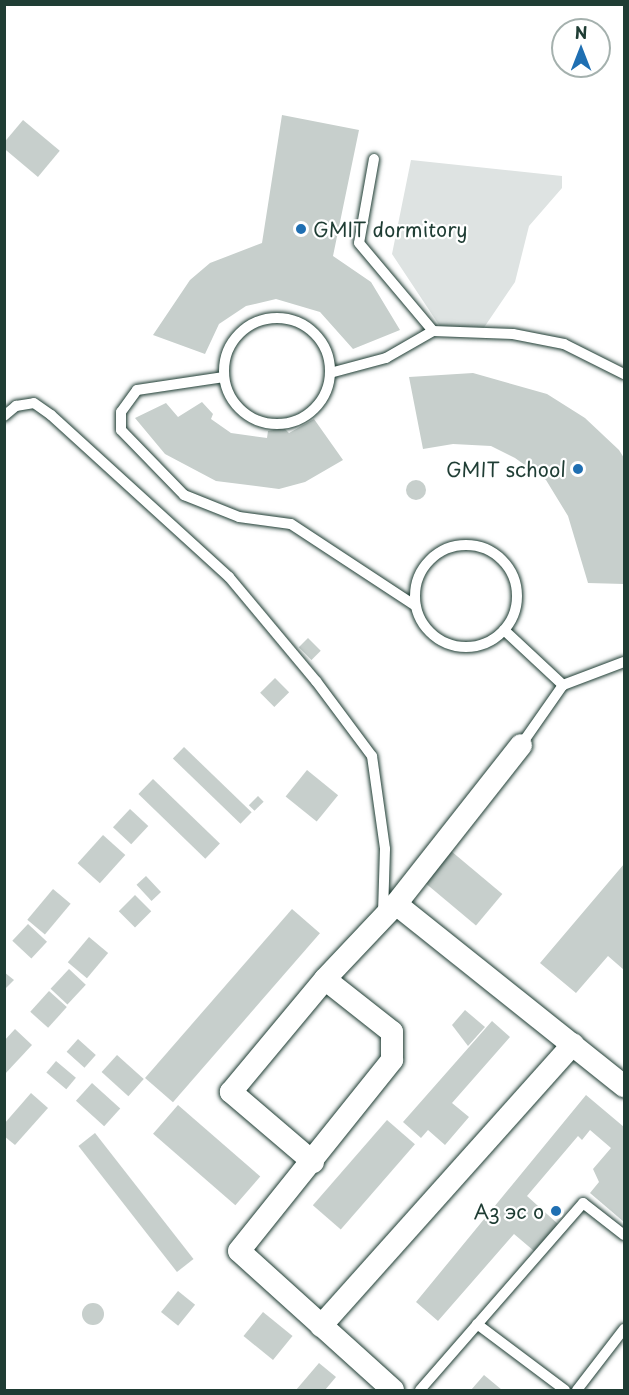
<!DOCTYPE html>
<html>
<head>
<meta charset="utf-8">
<style>
  body { margin:0 }
  #map { position:relative; width:629px; height:1395px; overflow:hidden; background:#fff; font-family:"Playpen Sans",sans-serif }
  div>[style] { position:absolute }
  [style*='--x'] { left:calc(var(--x)*1px); top:calc(var(--y)*1px); width:calc(var(--w)*1px); rotate:calc(var(--a)*1deg) }
  .green>* { inset:0; background:#dee3e2 }
  .building>* { inset:0; background:#c7cfcc; transform-origin:0 0 }
  .round { border-radius:50% }
  .roads { filter:drop-shadow(0 0 2px #1f3d34) drop-shadow(0 0 2px #1f3d34) }
  .service>* { height:10px; margin:-5px; padding:0 5px; transform-origin:5px; border-radius:5px; background:#fff }
  .service>.ring { margin:-5px; padding:0; box-sizing:content-box; background:none; border:10px solid #fff; border-radius:50% }
  .minor>* { height:22px; margin:-11px; padding:0 11px; transform-origin:11px; border-radius:11px; background:#fff }
  .dots>* { width:16px; height:16px; translate:-50% -50%; box-sizing:border-box; border:3px solid #fff; border-radius:50% }
  span { translate:-50% -50%; white-space:nowrap; text-align:center; line-height:1.15; -webkit-text-stroke:4.5px #fff; paint-order:stroke }
  .poi-label { font-size:20px; color:#1f3d34 }
  .left { translate:0 -50%; text-align:left }
  .right { translate:-100% -50%; text-align:right }
  .frame { position:absolute; inset:0; border:6px solid #1f3d34; pointer-events:none }
  .north { position:absolute; left:551px; top:18px; width:60px; height:60px; box-sizing:border-box; background:#fff; border:2px solid #a5b1ae; border-radius:50%; rotate:0deg; font-size:16px; font-weight:700; line-height:24px; text-align:center; color:#1f3d34 }
  .north::after { content:''; display:block; margin:auto; width:21px; height:27px; background:#1f6fb2; clip-path:polygon(50% 0,100% 100%,50% 72%,0 100%) }
</style>
</head>
<body>
<div id="map">
  <div class="green">
    <i style="clip-path:polygon(411px 160px,562px 176px,562px 188px,529px 226px,515px 282px,483px 329px,441px 328px,392px 254px)"></i>
  </div>
  <div class="building">
    <i style="clip-path:polygon(282px 115px,359px 130px,333px 256px,371px 282px,400px 330px,353px 349px,320px 312px,276px 299px,246px 306px,219px 324px,205px 354px,153px 335px,190px 280px,210px 263px,262px 243px)"></i>
    <i style="left:23px;top:120px;width:48px;height:34px;rotate:40deg"></i>
    <i style="clip-path:polygon(473px 373px,547px 394px,585px 418px,619px 450px,624px 458px,624px 584px,588px 583px,568px 516px,546px 480px,515px 458px,491px 446px,453px 444px,423px 449px,409px 377px)"></i>
    <i style="clip-path:polygon(202px 402px,213px 414px,211px 419px,231px 433px,267px 438px,268px 431px,284px 428px,289px 433px,314px 419px,343px 460px,305px 482px,279px 489px,216px 481px,165px 454px,135px 418px,166px 403px,178px 417px)"></i>
    <i class="round" style="left:406px;top:480px;width:20px;height:20px"></i>
    <i style="left:308px;top:638px;width:18px;height:13px;rotate:45deg"></i>
    <i style="left:275px;top:678px;width:20px;height:21px;rotate:45deg"></i>
    <i style="left:184px;top:747px;width:94px;height:16px;rotate:44deg"></i>
    <i style="left:307px;top:770px;width:40px;height:34px;rotate:39deg"></i>
    <i style="left:153px;top:779px;width:93px;height:21px;rotate:44deg"></i>
    <i style="left:258px;top:796px;width:8px;height:13px;rotate:45deg"></i>
    <i style="left:130px;top:809px;width:25px;height:25px;rotate:43deg"></i>
    <i style="left:103px;top:835px;width:30px;height:38px;rotate:42deg"></i>
    <i style="left:451px;top:851px;width:67px;height:41px;rotate:40deg"></i>
    <i style="clip-path:polygon(624px 864px,624px 970px,608px 956px,576px 993px,540px 963px)"></i>
    <i style="left:146px;top:876px;width:22px;height:13px;rotate:47deg"></i>
    <i style="left:53px;top:889px;width:23px;height:40px;rotate:40deg"></i>
    <i style="left:135px;top:895px;width:23px;height:23px;rotate:45deg"></i>
    <i style="left:292px;top:909px;width:37px;height:224px;rotate:41deg"></i>
    <i style="left:28px;top:924px;width:26px;height:23px;rotate:43deg"></i>
    <i style="left:89px;top:937px;width:25px;height:33px;rotate:40deg"></i>
    <i style="left:69px;top:969px;width:23px;height:27px;rotate:43deg"></i>
    <i style="clip-path:polygon(4px 972px,14px 980px,4px 990px)"></i>
    <i style="left:49px;top:991px;width:24px;height:28px;rotate:42deg"></i>
    <i style="clip-path:polygon(465px 1010px,485px 1027px,468px 1046px,452px 1025px)"></i>
    <i style="clip-path:polygon(492px 1021px,510px 1037px,452px 1103px,469px 1117px,445px 1145px,428px 1130px,421px 1138px,403px 1122px)"></i>
    <i style="clip-path:polygon(15px 1029px,32px 1045px,4px 1075px,4px 1041px)"></i>
    <i style="left:78px;top:1039px;width:24px;height:17px;rotate:42deg"></i>
    <i style="left:117px;top:1055px;width:36px;height:23px;rotate:42deg"></i>
    <i style="left:56px;top:1061px;width:26px;height:15px;rotate:40deg"></i>
    <i style="left:92px;top:1083px;width:38px;height:24px;rotate:42deg"></i>
    <i style="clip-path:polygon(31px 1093px,48px 1108px,15px 1145px,4px 1136px,4px 1124px)"></i>
    <i style="clip-path:polygon(586px 1095px,624px 1127px,624px 1222px,590px 1193px,599px 1182px,593px 1169px,611px 1148px,590px 1130px,582px 1140px,578px 1136px,527px 1196px,558px 1224px,534px 1251px,514px 1234px,438px 1321px,416px 1302px)"></i>
    <i style="left:178px;top:1105px;width:109px;height:38px;rotate:41deg"></i>
    <i style="left:387px;top:1120px;width:37px;height:113px;rotate:41deg"></i>
    <i style="left:95px;top:1133px;width:160px;height:21px;rotate:52deg"></i>
    <i style="left:178px;top:1291px;width:22px;height:27px;rotate:39deg"></i>
    <i class="round" style="left:82px;top:1303px;width:22px;height:22px"></i>
    <i style="left:263px;top:1312px;width:38px;height:31px;rotate:39deg"></i>
    <i style="clip-path:polygon(319px 1363px,336px 1377px,325px 1390px,296px 1390px)"></i>
    <i style="clip-path:polygon(484px 1375px,502px 1390px,471px 1390px)"></i>
  </div>
  <div class="roads">
    <div class="service">
      <i style="--x:374;--y:159;--w:85;--a:100.1"></i>
      <i style="--x:359;--y:243;--w:115;--a:49.9"></i>
      <i class="ring" style="left:224px;top:318px;width:96px;height:96px"></i>
      <i style="--x:330;--y:373;--w:58;--a:-15"></i>
      <i style="--x:386;--y:358;--w:54;--a:-29.9"></i>
      <i style="--x:433;--y:331;--w:80;--a:2.1"></i>
      <i style="--x:513;--y:334;--w:52;--a:11.1"></i>
      <i style="--x:564;--y:344;--w:67;--a:26.6"></i>
      <i style="--x:224;--y:377;--w:88;--a:171.5"></i>
      <i style="--x:137;--y:390;--w:27;--a:126"></i>
      <i style="--x:121;--y:412;--w:18;--a:90"></i>
      <i style="--x:121;--y:430;--w:91;--a:45.9"></i>
      <i style="--x:184;--y:495;--w:59;--a:21.8"></i>
      <i style="--x:239;--y:517;--w:52;--a:7.7"></i>
      <i style="--x:291;--y:524;--w:149;--a:33.3"></i>
      <i style="--x:4;--y:416;--w:16;--a:-40"></i>
      <i style="--x:16;--y:406;--w:18;--a:-9"></i>
      <i style="--x:34;--y:403;--w:21;--a:35"></i>
      <i style="--x:51;--y:415;--w:241;--a:42.3"></i>
      <i style="--x:229;--y:577;--w:136;--a:50.1"></i>
      <i style="--x:316;--y:681;--w:94;--a:53.3"></i>
      <i style="--x:372;--y:756;--w:94;--a:82"></i>
      <i style="--x:385;--y:849;--w:65;--a:91.8"></i>
      <i class="ring" style="left:415px;top:545px;width:92px;height:92px"></i>
      <i style="--x:504;--y:630;--w:81;--a:43"></i>
      <i style="--x:563;--y:685;--w:73;--a:125"></i>
      <i style="--x:563;--y:685;--w:65;--a:-20.7"></i>
      <i style="--x:477;--y:1324;--w:110;--a:36.9"></i>
      <i style="--x:420;--y:1390;--w:248;--a:-48.9"></i>
      <i style="--x:583;--y:1203;--w:52;--a:38"></i>
      <i style="--x:577;--y:1390;--w:77;--a:-52.4"></i>
    </div>
    <div class="minor">
      <i style="--x:396;--y:904;--w:202;--a:-51.8"></i>
      <i style="--x:313;--y:1162;--w:108;--a:-139.5"></i>
      <i style="--x:231;--y:1092;--w:147;--a:-50.2"></i>
      <i style="--x:321;--y:1326;--w:378;--a:-48.2"></i>
      <i style="--x:393;--y:1390;--w:207;--a:-137.9"></i>
      <i style="--x:239;--y:1251;--w:245;--a:-51.3"></i>
      <i style="--x:392;--y:1060;--w:28;--a:-90"></i>
      <i style="--x:392;--y:1032;--w:85;--a:-141.7"></i>
      <i style="--x:325;--y:979;--w:103;--a:-46.6"></i>
      <i style="--x:396;--y:904;--w:292;--a:38.6"></i>
    </div>
  </div>
  <div class="dots">
    <i style="left:301px;top:229px;background:#1f6fb2"></i>
    <i style="left:578px;top:469px;background:#1f6fb2"></i>
    <i style="left:556px;top:1211px;background:#1f6fb2"></i>
  </div>
  <div class="poi-label">
    <span class="left" style="left:313px;top:229px">GMIT dormitory</span>
    <span class="right" style="left:566px;top:469px">GMIT school</span>
    <span class="right" style="left:544px;top:1211px">Аз эс о</span>
  </div>
  <div class="frame"></div>
  <div class="north">N</div>
</div>
</body>
</html>
